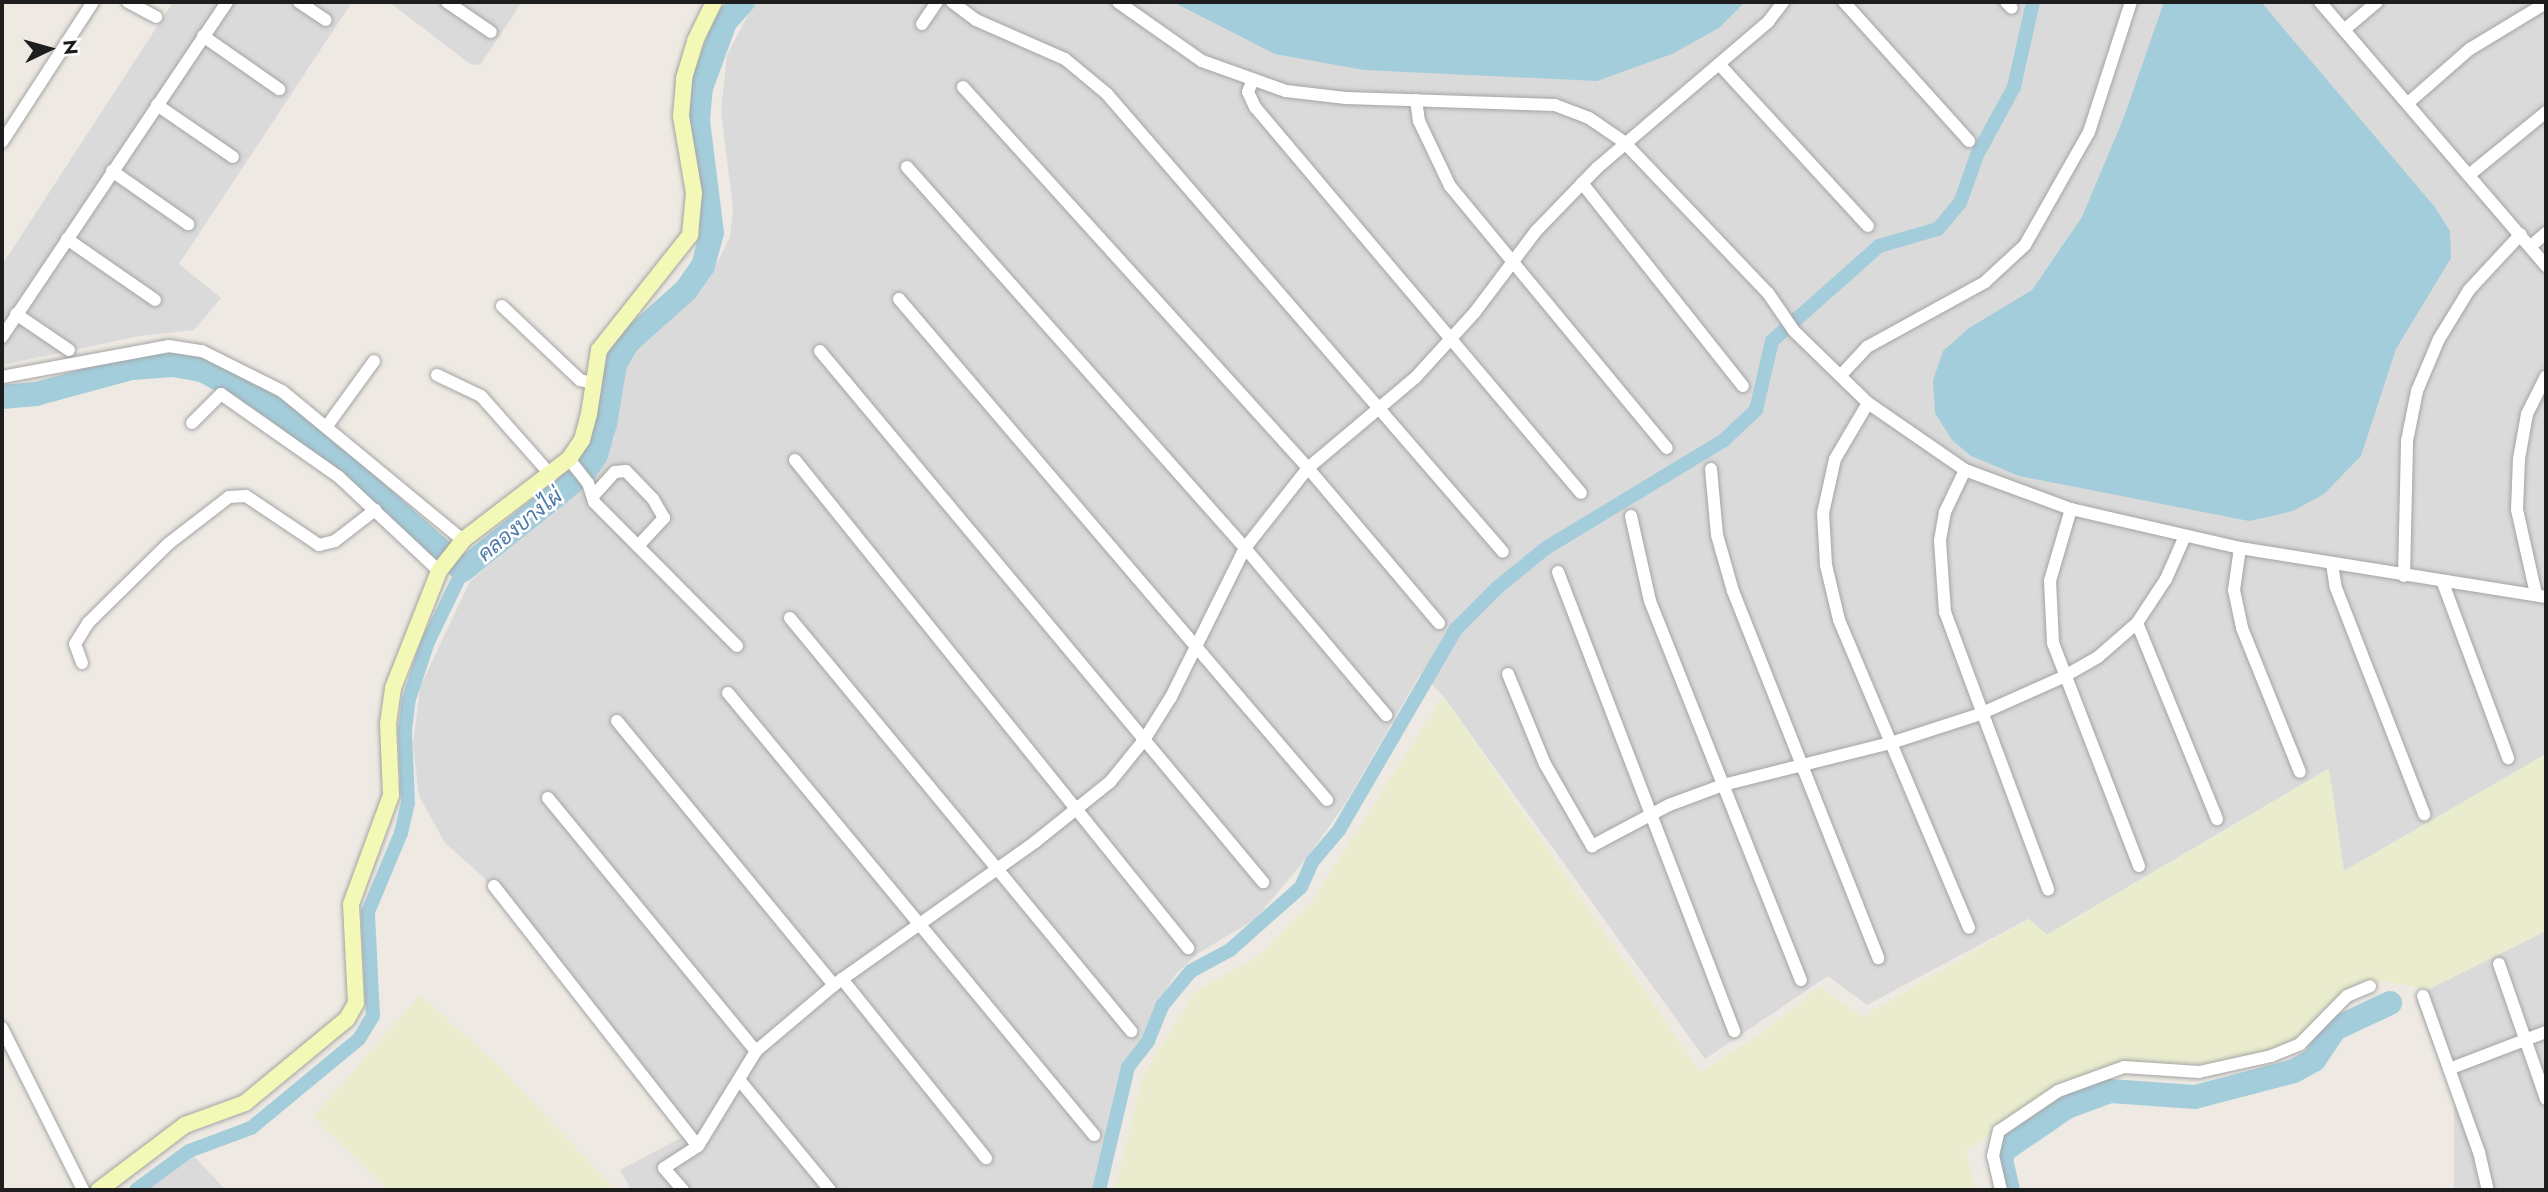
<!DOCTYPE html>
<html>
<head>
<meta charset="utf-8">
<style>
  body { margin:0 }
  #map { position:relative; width:2548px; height:1192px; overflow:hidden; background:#eeeae3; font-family:Jost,Sarabun,sans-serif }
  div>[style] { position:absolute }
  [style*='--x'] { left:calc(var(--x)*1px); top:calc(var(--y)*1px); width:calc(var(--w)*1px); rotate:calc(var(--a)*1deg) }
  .residential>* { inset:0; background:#dbdada }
  .farmland>* { inset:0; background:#eaecce }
  .water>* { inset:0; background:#a4cddb }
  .canal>* { height:14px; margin:-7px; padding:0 7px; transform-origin:7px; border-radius:7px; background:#a4cddb }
  .river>* { height:24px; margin:-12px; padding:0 12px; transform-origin:12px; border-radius:12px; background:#a4cddb }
  .roads { filter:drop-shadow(0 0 2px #a4a4a4) drop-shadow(0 0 2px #a4a4a4) }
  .street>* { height:12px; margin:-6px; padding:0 6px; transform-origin:6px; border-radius:6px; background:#fff }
  .secondary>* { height:16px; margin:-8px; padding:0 8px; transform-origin:8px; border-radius:8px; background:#f3f8b7 }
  span { translate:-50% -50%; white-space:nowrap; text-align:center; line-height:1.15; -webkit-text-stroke:5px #fff; paint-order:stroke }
  .water-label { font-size:21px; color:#4c79a9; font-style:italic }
  .frame { position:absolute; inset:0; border:4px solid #1d1d1d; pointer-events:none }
  .north { position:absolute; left:14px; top:14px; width:70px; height:70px; -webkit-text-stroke:5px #fff; paint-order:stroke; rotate:85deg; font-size:19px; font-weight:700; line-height:28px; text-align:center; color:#1d1d1d }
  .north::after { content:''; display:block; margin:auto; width:24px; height:32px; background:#1d1d1d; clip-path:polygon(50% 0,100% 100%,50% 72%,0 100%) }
</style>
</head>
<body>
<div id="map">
  <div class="residential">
    <i style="clip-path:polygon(173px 2px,352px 2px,179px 264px,221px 298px,194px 330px,140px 336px,2px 365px,2px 265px)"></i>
    <i style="clip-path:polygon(389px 2px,522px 2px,480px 65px,470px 64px)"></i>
    <i style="clip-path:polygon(755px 2px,2546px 2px,2546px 754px,2344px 871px,2328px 769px,2046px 935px,2028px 919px,1867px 1005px,1828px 976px,1705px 1059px,1443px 696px,1421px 673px,1345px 804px,1306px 859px,1254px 920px,1197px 954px,1175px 975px,1153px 1011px,1108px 1125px,1093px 1190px,631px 1190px,620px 1170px,688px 1134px,483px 877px,445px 843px,419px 796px,413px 745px,420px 687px,470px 581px,588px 483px,614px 439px,620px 380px,638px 333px,680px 307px,709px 279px,730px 237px,733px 209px,721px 112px,727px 55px)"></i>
    <i style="clip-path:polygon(2546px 931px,2546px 1190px,2454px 1190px,2454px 1101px,2415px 996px)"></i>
    <i style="clip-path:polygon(189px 1151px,226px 1190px,136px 1190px,154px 1175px)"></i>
  </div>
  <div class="farmland">
    <i style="clip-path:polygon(1443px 696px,1700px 1072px,1766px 1030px,1820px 986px,1862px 1017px,2029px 919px,2047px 935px,2329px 769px,2344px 871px,2546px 754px,2546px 930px,2427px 989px,2383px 981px,2325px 1006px,2295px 1046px,2191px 1077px,2117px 1070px,2058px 1089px,1966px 1151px,1976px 1190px,1115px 1190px,1143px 1076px,1195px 992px,1260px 955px,1311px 903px)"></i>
    <i style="clip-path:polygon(420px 995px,496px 1063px,616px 1190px,388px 1190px,313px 1117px)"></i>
  </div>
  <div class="water">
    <i style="clip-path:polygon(1173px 2px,1745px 2px,1719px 28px,1672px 54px,1597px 81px,1364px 70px,1275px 54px)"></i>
    <i style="clip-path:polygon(2164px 2px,2261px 2px,2434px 206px,2450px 231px,2451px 258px,2396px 349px,2361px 456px,2324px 494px,2293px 511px,2249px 521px,2019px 476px,1971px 456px,1952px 440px,1935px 413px,1933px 380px,1943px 351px,1969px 328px,2032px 290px,2082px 217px,2124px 117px)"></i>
  </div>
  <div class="canal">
    <i style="--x:136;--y:1190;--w:66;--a:-36.3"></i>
    <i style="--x:189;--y:1151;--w:66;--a:-20.4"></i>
    <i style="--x:251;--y:1128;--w:140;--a:-39.5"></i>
    <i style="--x:359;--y:1039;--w:27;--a:-59"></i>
    <i style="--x:373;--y:1016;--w:104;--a:-92.8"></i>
    <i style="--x:368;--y:912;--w:86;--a:-67.3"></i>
    <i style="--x:401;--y:833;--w:31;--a:-77"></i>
    <i style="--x:408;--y:803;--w:73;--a:-92.4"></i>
    <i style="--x:405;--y:730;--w:31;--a:-83"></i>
    <i style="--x:409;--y:699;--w:60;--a:-71.6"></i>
    <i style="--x:428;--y:642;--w:80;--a:-64.1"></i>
    <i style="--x:1099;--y:1190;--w:126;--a:-76.7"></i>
    <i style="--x:1128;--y:1067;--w:33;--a:-52"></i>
    <i style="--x:1148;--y:1041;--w:38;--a:-68"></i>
    <i style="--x:1162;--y:1006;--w:45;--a:-50.4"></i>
    <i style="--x:1191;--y:971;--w:44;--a:-28.3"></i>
    <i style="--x:1230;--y:950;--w:95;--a:-41.6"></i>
    <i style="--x:1301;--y:887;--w:27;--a:-66"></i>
    <i style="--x:1312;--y:862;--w:42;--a:-49.8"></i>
    <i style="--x:1339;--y:830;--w:233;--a:-59.8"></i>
    <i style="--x:1456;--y:629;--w:59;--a:-45"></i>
    <i style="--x:1498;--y:587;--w:62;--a:-39.1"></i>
    <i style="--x:1546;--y:548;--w:208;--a:-31.2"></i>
    <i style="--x:1724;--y:440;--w:44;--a:-43.2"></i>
    <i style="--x:1756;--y:410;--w:71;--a:-76.9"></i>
    <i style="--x:1772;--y:341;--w:143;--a:-41.6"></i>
    <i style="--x:1879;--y:246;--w:61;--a:-16.1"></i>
    <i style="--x:1938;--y:229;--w:34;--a:-50"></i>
    <i style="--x:1960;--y:203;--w:51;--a:-70.5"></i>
    <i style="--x:1977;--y:155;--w:77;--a:-61.4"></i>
    <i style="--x:2014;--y:87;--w:87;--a:-77.4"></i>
  </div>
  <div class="river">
    <i style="--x:2;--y:397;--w:34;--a:-5"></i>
    <i style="--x:36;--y:394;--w:99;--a:-15.2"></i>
    <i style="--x:132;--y:368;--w:41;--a:-4.2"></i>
    <i style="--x:173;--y:365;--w:29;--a:10"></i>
    <i style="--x:202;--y:370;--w:78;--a:27.6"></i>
    <i style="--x:271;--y:406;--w:61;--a:37.1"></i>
    <i style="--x:320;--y:443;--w:191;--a:41.6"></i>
    <i style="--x:463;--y:570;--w:154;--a:-38.7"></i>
    <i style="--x:583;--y:474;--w:23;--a:-56"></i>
    <i style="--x:596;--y:455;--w:32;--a:-74"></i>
    <i style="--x:605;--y:424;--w:61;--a:-80.5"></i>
    <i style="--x:615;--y:364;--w:24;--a:-60"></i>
    <i style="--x:627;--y:343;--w:79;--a:-41.9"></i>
    <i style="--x:686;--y:290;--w:29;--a:-55"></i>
    <i style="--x:703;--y:266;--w:34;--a:-75"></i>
    <i style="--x:712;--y:233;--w:114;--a:-97.1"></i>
    <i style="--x:698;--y:120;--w:32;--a:-85"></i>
    <i style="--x:701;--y:88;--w:70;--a:-70"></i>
    <i style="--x:725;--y:22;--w:27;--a:-48"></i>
    <i style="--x:2008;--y:1190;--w:31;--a:-103"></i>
    <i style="--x:2001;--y:1160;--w:10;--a:-73"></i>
    <i style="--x:2004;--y:1150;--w:76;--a:-34.3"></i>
    <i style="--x:2067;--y:1107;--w:46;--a:-20.4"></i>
    <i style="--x:2110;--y:1091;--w:85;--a:4"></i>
    <i style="--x:2195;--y:1097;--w:102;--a:-14.7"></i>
    <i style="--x:2294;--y:1071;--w:23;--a:-29"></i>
    <i style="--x:2314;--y:1060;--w:37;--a:-56"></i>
    <i style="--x:2335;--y:1029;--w:61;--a:-25.3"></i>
  </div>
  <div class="roads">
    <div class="street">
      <i style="--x:128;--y:2;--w:32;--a:28"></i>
      <i style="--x:299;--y:2;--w:32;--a:34"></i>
      <i style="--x:447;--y:2;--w:53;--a:34.3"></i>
      <i style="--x:952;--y:2;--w:30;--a:37"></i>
      <i style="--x:976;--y:20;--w:97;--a:23.7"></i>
      <i style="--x:1065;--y:59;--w:55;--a:39.8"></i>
      <i style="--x:1107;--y:94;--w:605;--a:49.15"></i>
      <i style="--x:1118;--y:2;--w:103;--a:35.1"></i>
      <i style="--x:1202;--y:61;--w:89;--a:19.7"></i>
      <i style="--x:1286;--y:91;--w:60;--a:6.7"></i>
      <i style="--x:1346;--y:98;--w:209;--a:1.9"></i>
      <i style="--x:1555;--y:105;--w:36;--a:21"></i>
      <i style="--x:1589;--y:118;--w:42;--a:34.4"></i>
      <i style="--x:1624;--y:142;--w:209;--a:46.4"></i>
      <i style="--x:1768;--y:293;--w:46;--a:55.6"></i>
      <i style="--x:1794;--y:331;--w:103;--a:44.2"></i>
      <i style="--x:1868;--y:403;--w:118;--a:34.6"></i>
      <i style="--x:1965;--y:470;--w:113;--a:20.2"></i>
      <i style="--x:2071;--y:509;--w:173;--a:13"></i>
      <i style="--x:2240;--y:548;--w:310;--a:9.1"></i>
      <i style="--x:1844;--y:2;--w:187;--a:48"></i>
      <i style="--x:2006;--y:2;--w:8;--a:45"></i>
      <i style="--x:2320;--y:2;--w:348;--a:49.4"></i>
      <i style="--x:922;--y:24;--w:27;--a:-56"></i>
      <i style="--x:2344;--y:30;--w:43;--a:-40.3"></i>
      <i style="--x:203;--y:36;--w:93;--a:34.9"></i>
      <i style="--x:1719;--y:64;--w:220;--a:47.4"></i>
      <i style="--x:1252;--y:82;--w:11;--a:112"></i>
      <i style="--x:1248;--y:92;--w:17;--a:65"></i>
      <i style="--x:1255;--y:107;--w:505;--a:49.82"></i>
      <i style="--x:963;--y:87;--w:514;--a:47.84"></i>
      <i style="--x:1308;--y:468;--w:203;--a:49.8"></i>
      <i style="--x:1416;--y:100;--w:21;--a:82"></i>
      <i style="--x:1419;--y:121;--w:72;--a:64.5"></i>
      <i style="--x:1450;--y:186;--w:340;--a:50.4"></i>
      <i style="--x:2408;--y:103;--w:82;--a:-41.1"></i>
      <i style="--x:2470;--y:49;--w:89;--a:-31.2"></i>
      <i style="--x:157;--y:105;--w:92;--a:34.4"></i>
      <i style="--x:2;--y:142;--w:167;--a:-57"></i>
      <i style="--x:907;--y:167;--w:509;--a:48.42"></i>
      <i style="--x:1245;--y:548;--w:219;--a:49.8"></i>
      <i style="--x:112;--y:171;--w:93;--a:34.9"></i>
      <i style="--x:2469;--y:175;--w:99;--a:-39.3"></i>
      <i style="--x:1582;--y:183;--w:259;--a:51.6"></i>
      <i style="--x:67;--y:239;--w:107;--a:34.7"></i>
      <i style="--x:2531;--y:246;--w:20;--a:-41"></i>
      <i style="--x:899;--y:299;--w:659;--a:49.49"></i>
      <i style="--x:502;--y:306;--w:108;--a:43.5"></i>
      <i style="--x:580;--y:380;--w:12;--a:14"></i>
      <i style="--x:16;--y:314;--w:64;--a:34.2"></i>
      <i style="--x:2;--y:337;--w:404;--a:-56.1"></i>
      <i style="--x:820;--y:351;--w:692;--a:50.16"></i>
      <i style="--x:1842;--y:374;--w:37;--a:-47"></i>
      <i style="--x:1867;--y:347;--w:135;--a:-28.8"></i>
      <i style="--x:1985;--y:282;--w:54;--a:-42.8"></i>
      <i style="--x:2025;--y:245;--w:130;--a:-60.5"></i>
      <i style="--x:2089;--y:132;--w:137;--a:-72.1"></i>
      <i style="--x:437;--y:375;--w:49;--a:25.5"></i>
      <i style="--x:481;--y:396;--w:106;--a:48.5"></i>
      <i style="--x:2;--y:377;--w:170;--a:-10.5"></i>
      <i style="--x:169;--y:346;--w:33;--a:9"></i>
      <i style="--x:202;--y:351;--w:89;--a:26.6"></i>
      <i style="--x:282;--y:391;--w:234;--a:39.5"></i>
      <i style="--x:1868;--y:403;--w:65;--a:120.5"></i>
      <i style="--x:1835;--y:459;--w:55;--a:102.5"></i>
      <i style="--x:1823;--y:513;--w:52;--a:86.7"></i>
      <i style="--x:1826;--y:565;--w:57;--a:76.7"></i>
      <i style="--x:1839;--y:620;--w:334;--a:67.1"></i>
      <i style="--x:192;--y:423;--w:41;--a:-45"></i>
      <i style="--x:221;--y:394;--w:144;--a:35.1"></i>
      <i style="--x:339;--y:477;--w:137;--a:43.2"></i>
      <i style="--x:327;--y:426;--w:80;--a:-54.1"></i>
      <i style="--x:569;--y:459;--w:31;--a:52"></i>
      <i style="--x:588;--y:483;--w:20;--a:72"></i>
      <i style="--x:594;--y:502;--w:203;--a:45.2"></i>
      <i style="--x:795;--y:460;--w:627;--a:51.15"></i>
      <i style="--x:1711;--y:469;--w:66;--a:84.8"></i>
      <i style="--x:1717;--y:535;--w:58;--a:74.1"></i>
      <i style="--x:1733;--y:591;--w:395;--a:68.4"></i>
      <i style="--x:1965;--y:470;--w:47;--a:115.5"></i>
      <i style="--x:1945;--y:512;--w:29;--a:100"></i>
      <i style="--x:1940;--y:541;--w:71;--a:86"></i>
      <i style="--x:1945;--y:612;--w:296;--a:69.6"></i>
      <i style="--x:594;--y:495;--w:31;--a:-48"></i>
      <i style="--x:615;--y:472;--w:11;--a:-5"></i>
      <i style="--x:626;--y:471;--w:39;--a:46"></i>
      <i style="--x:653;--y:499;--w:22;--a:60"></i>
      <i style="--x:664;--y:518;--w:38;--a:133"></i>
      <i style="--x:2071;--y:509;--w:75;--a:106.3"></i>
      <i style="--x:2050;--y:581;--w:62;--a:87.2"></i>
      <i style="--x:2053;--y:643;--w:239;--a:68.9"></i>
      <i style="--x:1631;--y:516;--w:87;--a:77.4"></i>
      <i style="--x:1650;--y:601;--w:408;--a:68.3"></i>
      <i style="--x:2240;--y:548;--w:42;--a:98.1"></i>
      <i style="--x:2234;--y:590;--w:39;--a:78"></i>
      <i style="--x:2242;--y:628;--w:155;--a:68.1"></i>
      <i style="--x:2332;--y:564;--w:24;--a:81"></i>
      <i style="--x:2336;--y:588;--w:243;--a:68.7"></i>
      <i style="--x:1558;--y:572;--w:492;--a:69"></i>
      <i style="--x:2404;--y:576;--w:135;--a:-88.7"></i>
      <i style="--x:2407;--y:441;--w:51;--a:-78.7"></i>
      <i style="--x:2417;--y:391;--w:56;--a:-67.1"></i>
      <i style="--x:2439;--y:339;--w:57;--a:-58.5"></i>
      <i style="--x:2469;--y:290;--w:76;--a:-47.1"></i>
      <i style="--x:2443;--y:583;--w:187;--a:69.6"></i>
      <i style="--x:2536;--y:594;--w:86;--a:-102.7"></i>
      <i style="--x:2517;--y:510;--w:51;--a:-87.8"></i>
      <i style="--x:2519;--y:459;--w:46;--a:-79.9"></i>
      <i style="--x:2527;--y:414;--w:42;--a:-63.4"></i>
      <i style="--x:790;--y:618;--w:536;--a:50.45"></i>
      <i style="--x:2137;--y:623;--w:212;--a:67.8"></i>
      <i style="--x:82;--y:663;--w:20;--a:-110"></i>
      <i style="--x:75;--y:644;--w:25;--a:-58"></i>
      <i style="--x:88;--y:623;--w:112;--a:-44.6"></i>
      <i style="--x:168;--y:544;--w:77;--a:-37.6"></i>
      <i style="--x:229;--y:497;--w:17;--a:-3"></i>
      <i style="--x:246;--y:496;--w:88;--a:33.9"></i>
      <i style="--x:319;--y:545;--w:16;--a:-14"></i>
      <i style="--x:335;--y:541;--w:51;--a:-37.8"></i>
      <i style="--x:1508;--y:674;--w:97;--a:67.7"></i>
      <i style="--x:1545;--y:764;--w:95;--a:60.2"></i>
      <i style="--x:1592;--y:846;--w:87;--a:-28"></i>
      <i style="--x:1669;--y:805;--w:58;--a:-20.3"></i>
      <i style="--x:1723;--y:785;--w:176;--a:-14.1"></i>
      <i style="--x:1894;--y:742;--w:90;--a:-18"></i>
      <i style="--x:1980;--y:714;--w:91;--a:-24"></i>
      <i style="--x:2063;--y:677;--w:40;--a:-29.7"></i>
      <i style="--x:2098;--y:657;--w:52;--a:-41.1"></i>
      <i style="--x:2137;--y:623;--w:53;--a:-56.6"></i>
      <i style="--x:2166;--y:579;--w:47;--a:-66.2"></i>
      <i style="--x:728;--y:693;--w:574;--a:50.37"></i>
      <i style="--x:617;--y:721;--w:342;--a:50.6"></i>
      <i style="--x:548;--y:798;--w:328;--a:50.6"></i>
      <i style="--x:494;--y:886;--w:330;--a:51.9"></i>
      <i style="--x:2499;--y:964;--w:143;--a:70.8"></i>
      <i style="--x:842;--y:979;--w:230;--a:51.2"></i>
      <i style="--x:2423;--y:996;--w:166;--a:70.3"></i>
      <i style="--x:2479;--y:1152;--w:39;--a:77"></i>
      <i style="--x:2;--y:1028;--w:181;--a:63.4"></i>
      <i style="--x:2449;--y:1069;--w:104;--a:-20.9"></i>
      <i style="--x:741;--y:1082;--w:140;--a:50.5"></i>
      <i style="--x:683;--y:1190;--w:29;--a:-131"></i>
      <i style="--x:664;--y:1168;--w:40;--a:-32.9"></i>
      <i style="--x:698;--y:1146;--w:111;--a:-58.6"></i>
      <i style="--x:756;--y:1051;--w:102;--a:-40.2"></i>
      <i style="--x:834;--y:985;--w:247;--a:-35.4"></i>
      <i style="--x:1035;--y:842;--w:96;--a:-38.7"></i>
      <i style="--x:1110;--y:782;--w:54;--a:-51"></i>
      <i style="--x:1144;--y:740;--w:51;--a:-57.9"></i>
      <i style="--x:1171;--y:697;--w:166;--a:-63.6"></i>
      <i style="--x:1245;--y:548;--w:102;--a:-51.8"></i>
      <i style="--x:1308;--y:468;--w:140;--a:-40.1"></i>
      <i style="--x:1415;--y:378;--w:89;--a:-47.7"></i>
      <i style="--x:1475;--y:312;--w:101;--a:-53"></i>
      <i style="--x:1536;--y:231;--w:88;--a:-45.9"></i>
      <i style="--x:1597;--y:168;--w:225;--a:-40.5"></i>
      <i style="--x:1768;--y:22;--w:25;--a:-53"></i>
      <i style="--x:2001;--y:1190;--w:35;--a:-103"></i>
      <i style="--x:1993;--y:1156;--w:26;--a:-77"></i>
      <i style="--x:1999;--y:1131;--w:71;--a:-34.1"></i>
      <i style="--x:2058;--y:1091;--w:70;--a:-20"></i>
      <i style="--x:2124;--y:1067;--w:75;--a:3.8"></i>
      <i style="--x:2199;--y:1072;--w:74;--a:-12.5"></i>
      <i style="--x:2271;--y:1056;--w:31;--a:-22"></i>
      <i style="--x:2300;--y:1044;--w:67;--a:-45.6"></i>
      <i style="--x:2347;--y:996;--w:25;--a:-23"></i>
    </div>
    <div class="secondary">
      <i style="--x:99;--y:1190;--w:108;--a:-37.1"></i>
      <i style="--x:185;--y:1125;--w:64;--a:-20.1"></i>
      <i style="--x:245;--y:1103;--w:132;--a:-39.5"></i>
      <i style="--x:347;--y:1019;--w:18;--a:-61"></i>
      <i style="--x:356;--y:1003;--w:99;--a:-92.9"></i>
      <i style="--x:351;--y:904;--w:116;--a:-69.8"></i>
      <i style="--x:391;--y:795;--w:71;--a:-92.4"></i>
      <i style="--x:388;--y:724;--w:36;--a:-82"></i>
      <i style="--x:393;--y:688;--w:126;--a:-68.5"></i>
      <i style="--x:439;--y:571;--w:39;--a:-52"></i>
      <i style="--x:463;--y:540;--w:133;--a:-37.4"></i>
      <i style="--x:569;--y:459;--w:23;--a:-56"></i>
      <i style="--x:582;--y:440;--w:27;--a:-75"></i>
      <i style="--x:589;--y:414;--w:65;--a:-81.1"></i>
      <i style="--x:599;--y:350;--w:147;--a:-51.6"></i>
      <i style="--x:690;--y:235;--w:42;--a:-84.6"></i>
      <i style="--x:694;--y:193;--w:78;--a:-99.6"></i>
      <i style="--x:681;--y:116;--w:38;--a:-85"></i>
      <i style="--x:684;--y:78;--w:39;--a:-73"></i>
      <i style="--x:695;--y:41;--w:43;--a:-64"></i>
    </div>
  </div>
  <div class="water-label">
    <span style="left:520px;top:525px;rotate:-39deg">คลองบางไผ่</span>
  </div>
  <div class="frame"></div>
  <div class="north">N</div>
</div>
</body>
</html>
